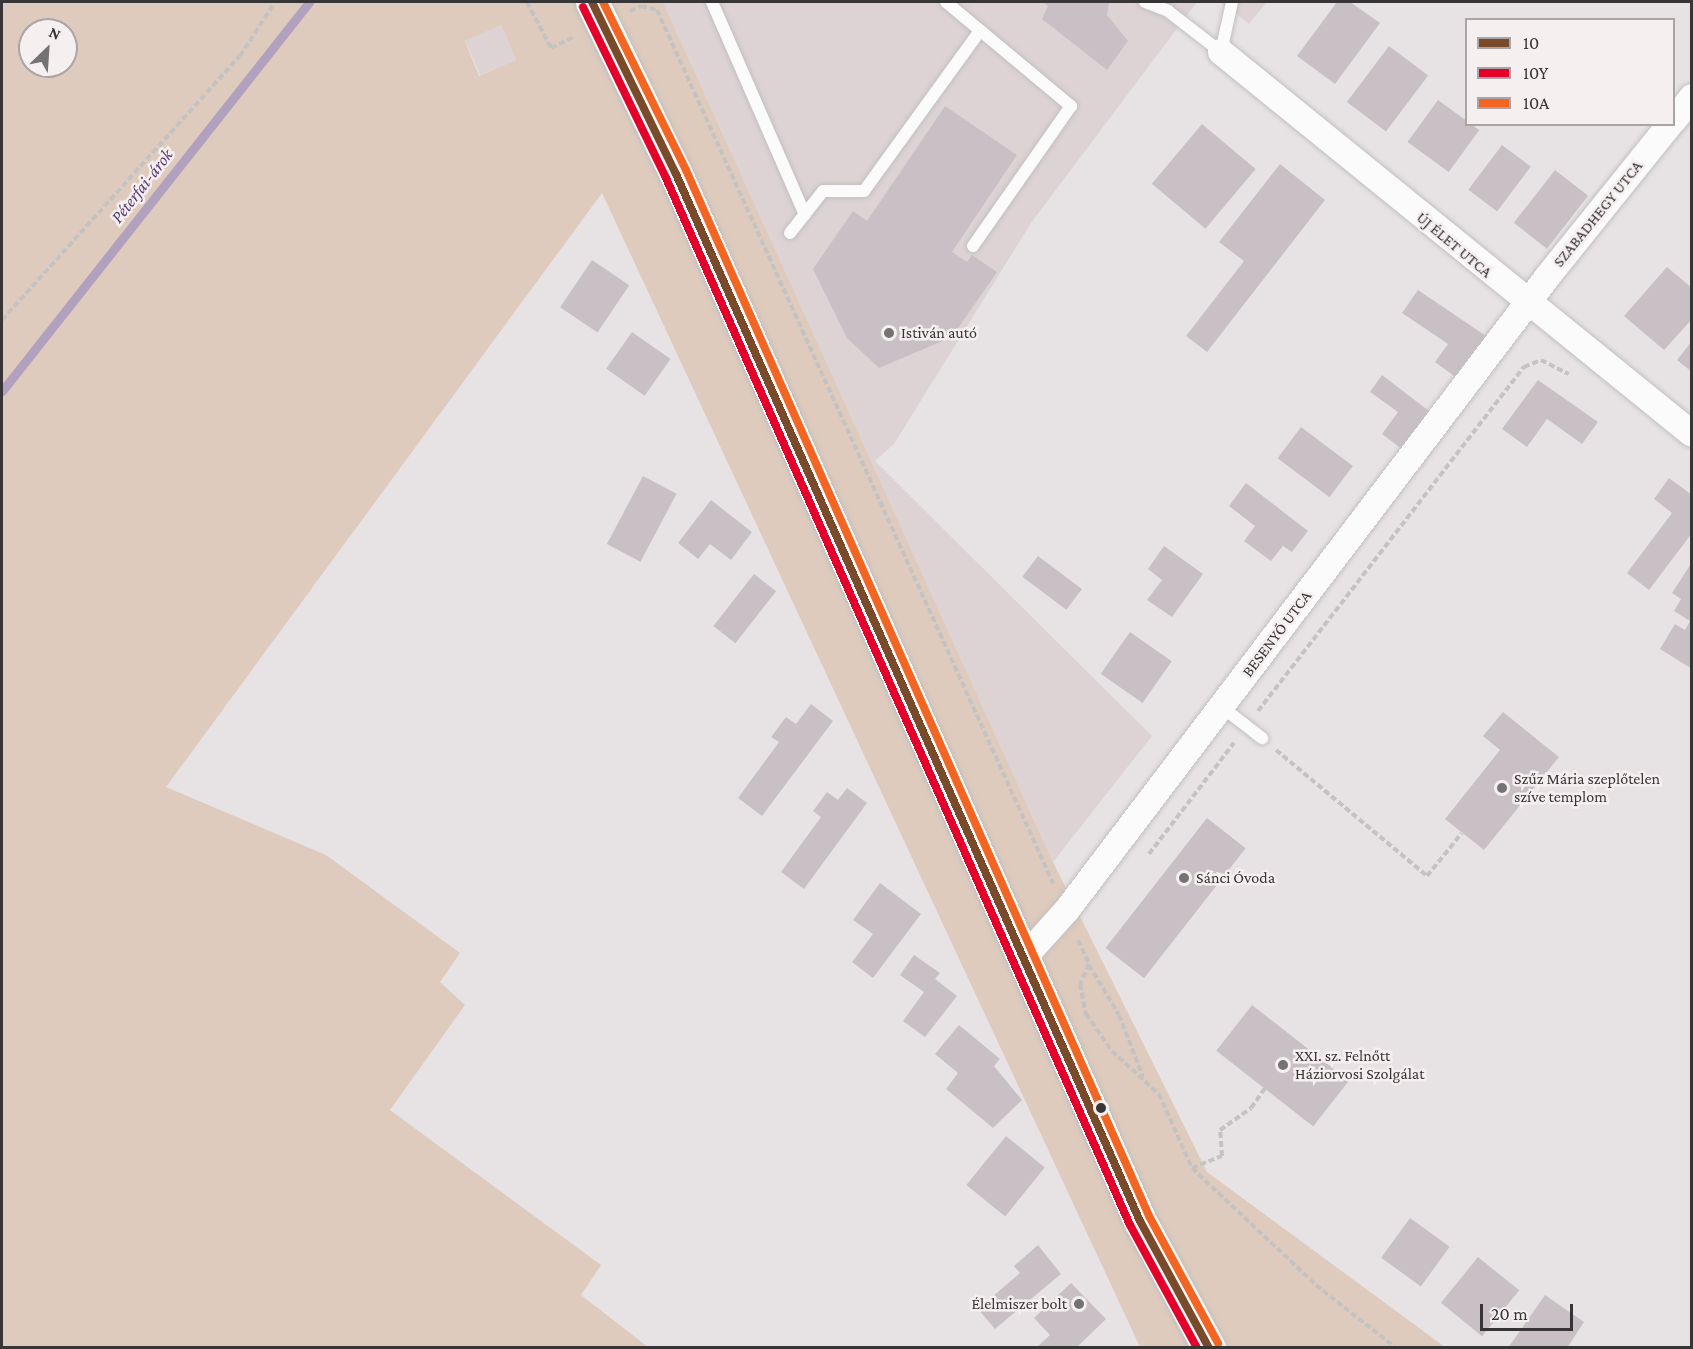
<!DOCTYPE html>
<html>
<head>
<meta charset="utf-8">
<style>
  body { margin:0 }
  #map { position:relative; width:1693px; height:1349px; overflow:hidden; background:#e7e3e4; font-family:"Crimson Pro",serif }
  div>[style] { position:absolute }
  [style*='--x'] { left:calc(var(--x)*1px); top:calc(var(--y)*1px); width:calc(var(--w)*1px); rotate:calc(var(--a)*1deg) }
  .built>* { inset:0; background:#ddd3d5; transform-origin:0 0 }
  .green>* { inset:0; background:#decbbd }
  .stream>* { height:9px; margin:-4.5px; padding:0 4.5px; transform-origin:4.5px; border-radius:4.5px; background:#b1a1bf }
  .building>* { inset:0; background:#c9c0c6; transform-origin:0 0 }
  .path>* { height:4px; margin-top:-2px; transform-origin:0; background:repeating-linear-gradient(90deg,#c3c3c3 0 6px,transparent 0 9px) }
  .roads { filter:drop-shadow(0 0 2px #c2bfbf) drop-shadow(0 0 2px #c2bfbf) }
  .lane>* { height:12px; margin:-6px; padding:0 6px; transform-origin:6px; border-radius:6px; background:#fbfbfb }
  .street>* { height:26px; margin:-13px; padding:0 13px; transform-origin:13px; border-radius:13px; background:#fbfbfb }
  .secondary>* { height:33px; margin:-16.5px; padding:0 16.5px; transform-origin:16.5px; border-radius:16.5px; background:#fbfbfb }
  .bus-1>* { height:8px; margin:-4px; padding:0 4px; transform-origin:4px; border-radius:4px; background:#7a4b2a }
  .bus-2>* { height:8px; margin:-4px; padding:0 4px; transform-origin:4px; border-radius:4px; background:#e4002b }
  .bus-3>* { height:8px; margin:-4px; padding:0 4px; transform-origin:4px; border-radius:4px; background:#f26522 }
  .dots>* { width:16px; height:16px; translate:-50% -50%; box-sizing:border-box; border:3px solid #f5eff0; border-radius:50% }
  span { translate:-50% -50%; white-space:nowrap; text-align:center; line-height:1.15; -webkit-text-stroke:5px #f5eff0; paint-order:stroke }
  .street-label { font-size:16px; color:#383536 }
  .poi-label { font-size:16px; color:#383536 }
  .left { translate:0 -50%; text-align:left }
  .right { translate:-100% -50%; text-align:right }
  .water-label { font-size:18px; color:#5c3e76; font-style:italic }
  .frame { position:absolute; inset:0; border:3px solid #383536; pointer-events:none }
  .legend { position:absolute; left:1465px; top:18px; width:210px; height:108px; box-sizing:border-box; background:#f5eff0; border:2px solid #a9a5a6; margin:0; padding:8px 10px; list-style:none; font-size:18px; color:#383536 }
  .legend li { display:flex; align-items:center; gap:12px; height:30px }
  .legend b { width:30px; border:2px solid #a9a5a6 }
  .north { position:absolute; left:18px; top:18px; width:60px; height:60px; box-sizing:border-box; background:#f5eff0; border:2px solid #a9a5a6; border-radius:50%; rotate:25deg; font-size:16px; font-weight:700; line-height:24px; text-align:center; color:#383536 }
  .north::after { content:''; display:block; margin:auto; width:21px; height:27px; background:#757273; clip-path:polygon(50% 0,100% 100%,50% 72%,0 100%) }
  .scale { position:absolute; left:1480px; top:1304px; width:93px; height:27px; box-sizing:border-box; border:3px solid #383536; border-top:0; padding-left:8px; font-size:18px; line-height:21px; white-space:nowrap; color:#383536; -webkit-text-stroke:4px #f5eff0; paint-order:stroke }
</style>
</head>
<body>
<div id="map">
  <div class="built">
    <i style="clip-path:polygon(663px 2px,1197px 2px,1031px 223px,894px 444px,875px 461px,1152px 736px,1053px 862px)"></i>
    <i style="clip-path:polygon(1221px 2px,1267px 2px,1249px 24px)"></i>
    <i style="left:501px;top:25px;width:38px;height:39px;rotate:67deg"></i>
  </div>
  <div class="green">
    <i style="clip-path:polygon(evenodd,2px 2px,663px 2px,1053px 862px,1207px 1172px,1445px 1347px,1140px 1347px,602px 193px,166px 787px,326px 855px,460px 953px,440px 982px,465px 1005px,390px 1110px,601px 1265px,581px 1295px,648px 1347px,2px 1348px,2px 2px,501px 25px,516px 60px,479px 76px,465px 41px,501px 25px,2px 2px,30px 30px,66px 30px,66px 66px,30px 66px,30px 30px)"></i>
  </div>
  <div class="stream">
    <i style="--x:2;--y:391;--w:496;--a:-51.7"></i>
  </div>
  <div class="building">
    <i style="clip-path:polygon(1042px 2px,1109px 2px,1107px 15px,1128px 41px,1107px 70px,1042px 19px,1048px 6px)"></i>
    <i style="clip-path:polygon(1337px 2px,1350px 2px,1380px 23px,1335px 84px,1297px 56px)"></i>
    <i style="left:1389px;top:46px;width:49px;height:70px;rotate:37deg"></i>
    <i style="left:1438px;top:100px;width:51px;height:52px;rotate:36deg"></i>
    <i style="clip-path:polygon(945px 106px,1017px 155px,952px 252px,967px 262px,972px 255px,997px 272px,952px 337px,879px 368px,847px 338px,813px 269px,853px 211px,867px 221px)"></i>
    <i style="left:1202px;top:124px;width:70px;height:78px;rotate:40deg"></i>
    <i style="left:1502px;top:145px;width:36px;height:56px;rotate:37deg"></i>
    <i style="clip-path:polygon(1280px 164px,1325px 200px,1207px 352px,1186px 336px,1244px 261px,1219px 242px)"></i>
    <i style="left:1555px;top:170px;width:42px;height:67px;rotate:38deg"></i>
    <i style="left:592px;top:260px;width:45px;height:57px;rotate:34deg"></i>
    <i style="clip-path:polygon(1667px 267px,1692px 288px,1692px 319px,1664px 350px,1624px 316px)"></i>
    <i style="clip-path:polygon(1418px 290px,1486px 336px,1457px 378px,1435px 362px,1448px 344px,1402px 313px)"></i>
    <i style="left:632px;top:332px;width:47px;height:45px;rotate:35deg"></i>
    <i style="clip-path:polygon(1692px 341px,1692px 372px,1677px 360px)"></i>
    <i style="clip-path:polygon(1382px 375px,1429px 411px,1402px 449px,1382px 434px,1398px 412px,1370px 392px)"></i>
    <i style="clip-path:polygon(1538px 380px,1598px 422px,1582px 444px,1547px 419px,1527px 447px,1502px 429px)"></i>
    <i style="left:1301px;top:427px;width:65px;height:39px;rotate:37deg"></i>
    <i style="left:643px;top:476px;width:38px;height:77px;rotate:28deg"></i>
    <i style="clip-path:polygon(1669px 478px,1692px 495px,1692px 533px,1649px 590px,1627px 573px,1672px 513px,1654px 499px)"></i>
    <i style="clip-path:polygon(1246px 483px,1308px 531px,1292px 552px,1283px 546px,1271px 561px,1244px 541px,1255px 526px,1229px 506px)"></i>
    <i style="clip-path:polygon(711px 500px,752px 532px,731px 560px,710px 544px,698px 559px,678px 543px)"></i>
    <i style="clip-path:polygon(1164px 546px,1203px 574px,1172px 617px,1147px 600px,1162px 580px,1148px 569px)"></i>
    <i style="left:1038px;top:556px;width:55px;height:26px;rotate:37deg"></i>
    <i style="clip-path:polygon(1692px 562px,1692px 669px,1660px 649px,1675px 624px,1685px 630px,1690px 621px,1674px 611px,1681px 599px,1672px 593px)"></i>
    <i style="left:754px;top:574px;width:28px;height:66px;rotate:38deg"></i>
    <i style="left:1130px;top:632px;width:51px;height:51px;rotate:35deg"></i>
    <i style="clip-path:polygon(811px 704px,833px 721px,762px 816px,738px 798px,779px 742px,771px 737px,786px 717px,796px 724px)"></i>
    <i style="clip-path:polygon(1503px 712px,1559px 757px,1484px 850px,1445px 819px,1500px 750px,1483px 736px)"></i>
    <i style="clip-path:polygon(847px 788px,867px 803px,804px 889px,781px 872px,821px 817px,813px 811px,827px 792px,838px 800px)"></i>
    <i style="left:1207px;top:818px;width:49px;height:165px;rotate:38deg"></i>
    <i style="clip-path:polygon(880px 883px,921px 914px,873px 978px,852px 962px,873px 934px,853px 920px)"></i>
    <i style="clip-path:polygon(914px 955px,940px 973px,935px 979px,957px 996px,925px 1037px,903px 1021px,924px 992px,900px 975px)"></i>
    <i style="left:1252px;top:1005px;width:123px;height:58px;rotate:38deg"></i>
    <i style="clip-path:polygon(959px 1025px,1000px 1059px,994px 1066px,1022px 1100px,993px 1128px,946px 1089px,958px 1073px,935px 1054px)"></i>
    <i style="left:1006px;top:1136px;width:50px;height:63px;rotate:39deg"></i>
    <i style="left:1410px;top:1218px;width:49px;height:49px;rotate:36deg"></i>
    <i style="clip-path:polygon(1038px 1245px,1061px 1274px,995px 1329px,978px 1309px,1020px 1273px,1014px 1266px)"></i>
    <i style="left:1478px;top:1257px;width:53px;height:59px;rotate:39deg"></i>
    <i style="clip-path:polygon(1071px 1283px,1106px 1319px,1076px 1348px,1036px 1348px,1050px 1335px,1034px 1318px)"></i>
    <i style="clip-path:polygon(1545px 1295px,1584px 1322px,1567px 1348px,1508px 1348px)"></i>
  </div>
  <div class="path">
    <i style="--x:527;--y:2;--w:52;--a:62.4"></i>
    <i style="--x:551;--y:48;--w:25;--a:-26"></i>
    <i style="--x:630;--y:11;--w:12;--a:-24"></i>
    <i style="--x:641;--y:6;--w:16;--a:14"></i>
    <i style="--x:657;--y:10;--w:959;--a:65.6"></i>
    <i style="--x:2;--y:320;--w:355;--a:-48"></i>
    <i style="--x:240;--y:56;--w:64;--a:-57.1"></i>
    <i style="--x:1258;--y:711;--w:435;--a:-52.3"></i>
    <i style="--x:1524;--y:367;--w:18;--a:-22"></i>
    <i style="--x:1541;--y:360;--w:31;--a:27"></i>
    <i style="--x:1276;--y:750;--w:197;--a:39.8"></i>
    <i style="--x:1427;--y:876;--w:55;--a:-50.9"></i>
    <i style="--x:1149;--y:854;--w:140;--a:-52.6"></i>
    <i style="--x:1078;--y:940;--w:26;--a:65"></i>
    <i style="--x:1089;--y:964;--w:22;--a:114"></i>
    <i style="--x:1080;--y:984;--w:31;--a:79"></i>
    <i style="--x:1086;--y:1014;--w:45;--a:54.9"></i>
    <i style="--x:1112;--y:1051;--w:64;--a:42.5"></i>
    <i style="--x:1159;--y:1094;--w:81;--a:66"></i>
    <i style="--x:1192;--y:1168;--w:170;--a:43.3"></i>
    <i style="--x:1316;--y:1285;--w:102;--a:38.2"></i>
    <i style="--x:1089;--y:965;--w:58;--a:59"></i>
    <i style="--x:1119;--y:1015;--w:66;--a:68.8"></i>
    <i style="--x:1192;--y:1168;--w:32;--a:-22"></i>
    <i style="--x:1222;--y:1156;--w:26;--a:-94"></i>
    <i style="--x:1220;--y:1130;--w:38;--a:-35"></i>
    <i style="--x:1251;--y:1108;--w:24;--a:-55"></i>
  </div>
  <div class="roads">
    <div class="lane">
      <i style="--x:712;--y:2;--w:232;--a:66.4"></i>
      <i style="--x:946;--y:2;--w:163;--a:39.8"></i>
      <i style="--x:1071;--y:106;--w:171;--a:125"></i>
      <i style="--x:1145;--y:2;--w:25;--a:21"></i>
      <i style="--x:1168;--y:11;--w:67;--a:37.7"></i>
      <i style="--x:1221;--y:52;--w:51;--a:-77.6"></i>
      <i style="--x:790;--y:233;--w:53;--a:-51.8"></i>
      <i style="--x:823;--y:191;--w:41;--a:0"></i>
      <i style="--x:864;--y:191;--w:198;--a:-54.1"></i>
      <i style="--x:1222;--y:707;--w:51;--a:37.8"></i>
    </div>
    <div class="street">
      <i style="--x:1221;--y:52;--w:606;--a:39.04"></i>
      <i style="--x:1674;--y:120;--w:29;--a:-52"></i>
      <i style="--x:1022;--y:960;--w:67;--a:-48"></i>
      <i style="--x:1067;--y:910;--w:796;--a:-52.81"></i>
      <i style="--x:1548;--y:276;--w:195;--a:-51.2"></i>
    </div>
    <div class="secondary">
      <i style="--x:592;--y:2;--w:191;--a:64"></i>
      <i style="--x:676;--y:174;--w:1145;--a:66.1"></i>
      <i style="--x:1140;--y:1221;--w:145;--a:61.5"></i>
    </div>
  </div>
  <div class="bus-1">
    <i style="--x:592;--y:2;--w:191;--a:64"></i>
    <i style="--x:676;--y:174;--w:1145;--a:66.1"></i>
    <i style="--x:1140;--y:1221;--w:145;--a:61.5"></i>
  </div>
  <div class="bus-2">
    <i style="--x:583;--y:7;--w:190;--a:64.1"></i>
    <i style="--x:666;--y:178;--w:1145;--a:66.1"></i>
    <i style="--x:1130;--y:1225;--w:140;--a:61.4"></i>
  </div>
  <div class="bus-3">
    <i style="--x:603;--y:2;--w:187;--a:63.7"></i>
    <i style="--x:686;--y:170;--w:1144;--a:66.12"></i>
    <i style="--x:1149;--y:1216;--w:145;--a:61.5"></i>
  </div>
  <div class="dots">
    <i style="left:889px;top:333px;background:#757273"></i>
    <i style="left:1502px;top:788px;background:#757273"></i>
    <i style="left:1184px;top:878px;background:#757273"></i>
    <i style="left:1283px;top:1065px;background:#757273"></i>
    <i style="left:1101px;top:1108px;background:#383536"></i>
    <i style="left:1079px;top:1304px;background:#757273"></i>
  </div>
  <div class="street-label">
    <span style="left:1598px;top:214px;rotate:-51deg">SZABADHEGY UTCA</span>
    <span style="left:1454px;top:245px;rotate:40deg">ÚJ ÉLET UTCA</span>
    <span style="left:1277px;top:634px;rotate:-53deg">BESENYŐ UTCA</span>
  </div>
  <div class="poi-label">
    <span class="left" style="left:901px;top:333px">Istiván autó</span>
    <span class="left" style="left:1514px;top:788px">Szűz Mária szeplőtelen<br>szíve templom</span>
    <span class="left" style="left:1196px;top:878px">Sánci Óvoda</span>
    <span class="left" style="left:1295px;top:1065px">XXI. sz. Felnőtt<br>Háziorvosi Szolgálat</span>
    <span class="right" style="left:1067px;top:1304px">Élelmiszer bolt</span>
  </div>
  <div class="water-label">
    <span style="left:142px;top:186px;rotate:-52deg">Péterfai-árok</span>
  </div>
  <div class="frame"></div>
  <ul class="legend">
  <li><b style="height:8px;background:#7a4b2a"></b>10</li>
  <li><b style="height:8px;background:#e4002b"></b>10Y</li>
  <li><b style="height:8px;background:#f26522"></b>10A</li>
  </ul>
  <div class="north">N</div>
  <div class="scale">20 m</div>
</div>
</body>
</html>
